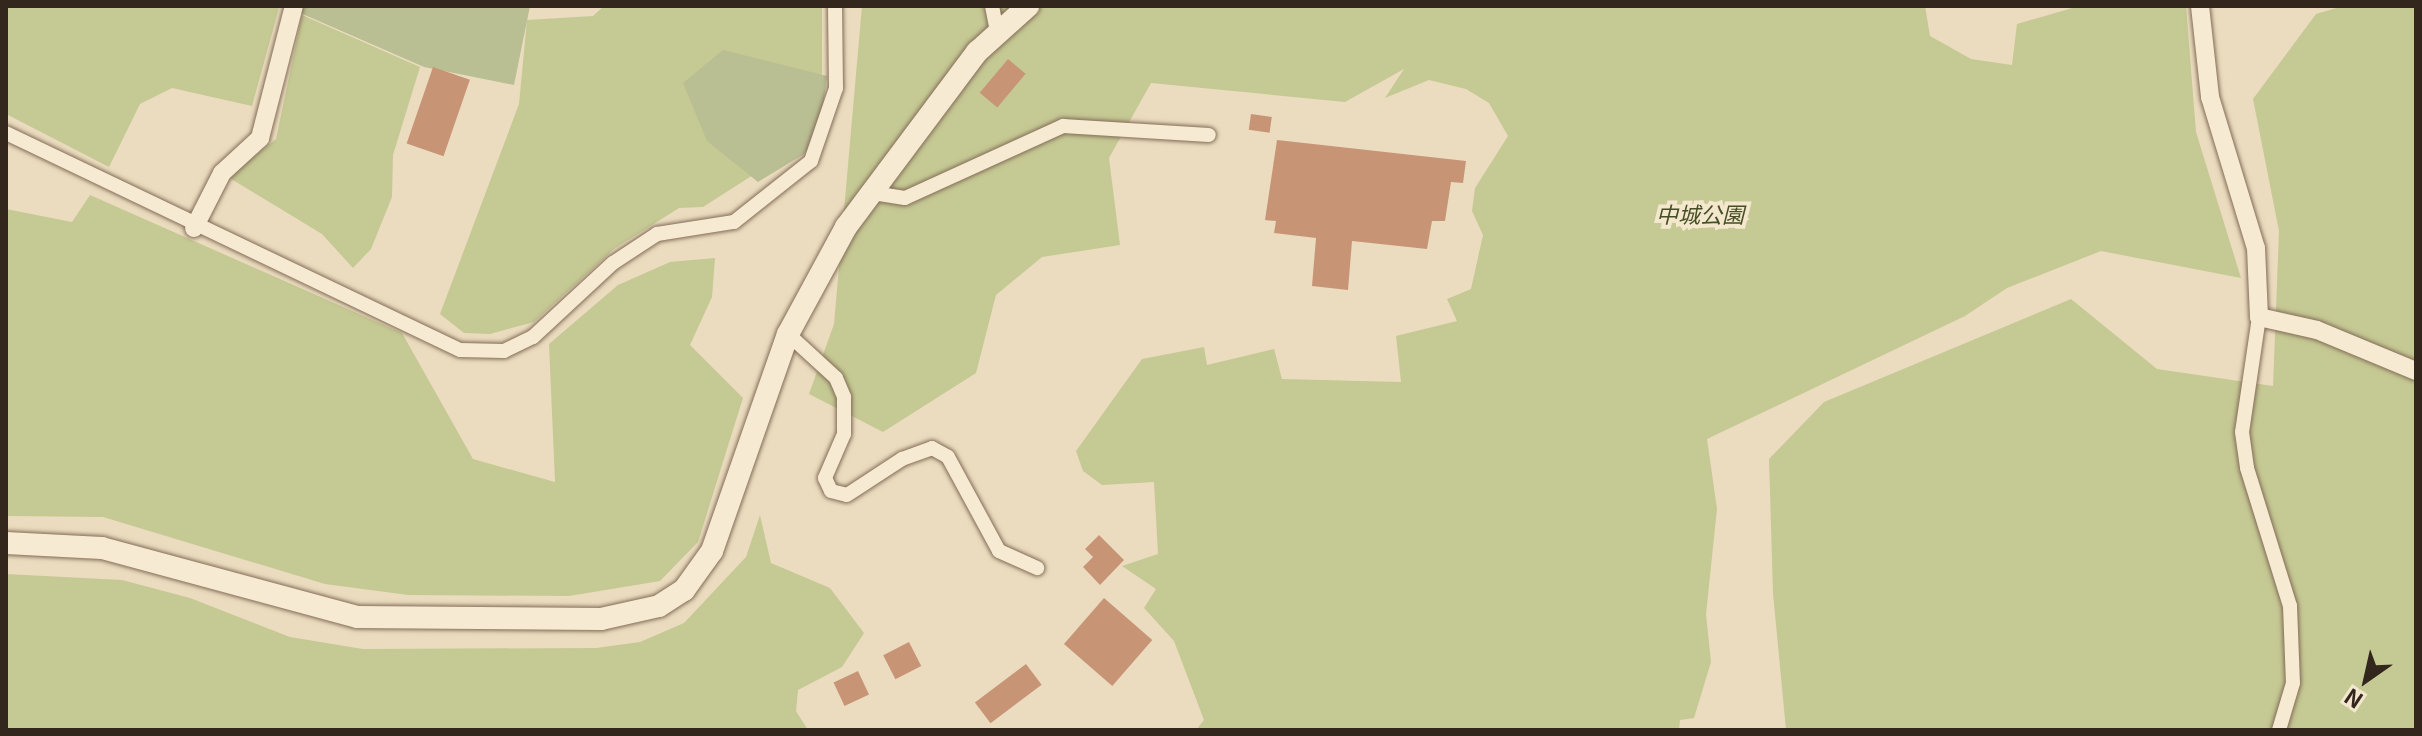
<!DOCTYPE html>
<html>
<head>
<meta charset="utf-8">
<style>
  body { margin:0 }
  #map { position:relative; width:2422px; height:736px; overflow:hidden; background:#ebdcbf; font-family:Georgia,"Noto Sans JP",serif }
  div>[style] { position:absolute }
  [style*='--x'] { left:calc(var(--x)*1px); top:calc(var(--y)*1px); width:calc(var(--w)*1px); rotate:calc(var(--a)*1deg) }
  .green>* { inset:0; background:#c5c994 }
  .cemetery>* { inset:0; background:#babe93 }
  .building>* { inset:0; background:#c89476; transform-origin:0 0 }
  .roads { filter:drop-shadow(0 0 2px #836d58) drop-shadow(0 0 2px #836d58) }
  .minor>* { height:14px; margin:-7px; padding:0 7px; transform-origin:7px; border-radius:7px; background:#f7ead2 }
  .tertiary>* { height:18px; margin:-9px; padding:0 9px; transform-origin:9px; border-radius:9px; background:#f7ead2 }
  .secondary>* { height:22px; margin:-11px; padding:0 11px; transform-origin:11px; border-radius:11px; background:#f7ead2 }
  span { translate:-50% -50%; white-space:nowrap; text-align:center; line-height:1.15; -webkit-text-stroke:8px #f3e7ce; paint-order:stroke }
  .park-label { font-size:22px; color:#464f24; font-style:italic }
  .frame { position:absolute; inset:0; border:8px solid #33261c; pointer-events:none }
  .north { position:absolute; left:2326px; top:640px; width:80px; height:80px; -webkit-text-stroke:6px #f3e7ce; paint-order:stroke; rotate:214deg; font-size:22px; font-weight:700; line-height:32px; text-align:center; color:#33261c }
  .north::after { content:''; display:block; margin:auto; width:28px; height:36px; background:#33261c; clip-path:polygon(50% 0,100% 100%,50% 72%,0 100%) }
</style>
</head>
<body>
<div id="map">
  <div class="green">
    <i style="clip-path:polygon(6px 6px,274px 6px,279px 8px,252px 106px,172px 88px,140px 104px,109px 167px,6px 114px)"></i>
    <i style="clip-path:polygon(604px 6px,822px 6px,822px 74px,753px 175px,703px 207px,679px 208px,614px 249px,534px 322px,490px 334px,464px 333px,440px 314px,519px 104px,527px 20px,593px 16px)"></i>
    <i style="clip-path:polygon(862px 6px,1925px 6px,1930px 36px,1971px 59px,2012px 65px,2017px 24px,2079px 6px,2186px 6px,2196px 132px,2241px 278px,2101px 251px,2007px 288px,1965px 316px,1707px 439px,1717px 509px,1706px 614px,1711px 662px,1694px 718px,1680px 720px,1679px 730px,1196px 730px,1204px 720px,1174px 641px,1144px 608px,1156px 589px,1122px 566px,1158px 554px,1154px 482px,1102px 485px,1083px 471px,1076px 451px,1142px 359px,1204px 347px,1207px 365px,1274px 349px,1282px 379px,1401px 382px,1396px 336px,1457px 321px,1447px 299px,1471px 289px,1483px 235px,1472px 211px,1475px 188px,1508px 136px,1489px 103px,1466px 89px,1429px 80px,1385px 98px,1404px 69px,1345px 102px,1151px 83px,1109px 158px,1120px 245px,1042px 257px,996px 295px,976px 373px,883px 432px,809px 394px,834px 324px)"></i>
    <i style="clip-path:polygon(2343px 6px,2416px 6px,2416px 730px,1786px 730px,1773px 593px,1769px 459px,1824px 402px,2071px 299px,2157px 369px,2273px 386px,2279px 231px,2253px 99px,2316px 14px)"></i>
    <i style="clip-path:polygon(302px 15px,420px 67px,393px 155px,392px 197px,371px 249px,353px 268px,322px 234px,228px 177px,276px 139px)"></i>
    <i style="clip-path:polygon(90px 195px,402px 333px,473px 459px,555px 482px,549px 344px,618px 285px,670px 262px,715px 258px,712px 297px,690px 345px,743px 398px,698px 542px,660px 581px,569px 596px,408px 595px,325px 584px,103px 517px,6px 516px,6px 209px,72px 222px)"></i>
    <i style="clip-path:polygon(760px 515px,771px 563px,830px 588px,864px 633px,842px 667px,798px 690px,796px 711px,808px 730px,6px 730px,6px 574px,122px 580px,190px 598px,290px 637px,363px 649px,596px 648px,640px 642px,684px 623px,746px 557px)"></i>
  </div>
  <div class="cemetery">
    <i style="clip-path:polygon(300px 6px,530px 6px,514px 85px,424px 67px,298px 12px)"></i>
    <i style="clip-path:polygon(723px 50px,827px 76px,819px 136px,804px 154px,758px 182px,707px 141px,683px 83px)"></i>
  </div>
  <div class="building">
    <i style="left:1008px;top:59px;width:23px;height:44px;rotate:40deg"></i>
    <i style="left:433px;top:67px;width:39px;height:81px;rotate:19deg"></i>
    <i style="left:1251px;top:114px;width:21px;height:16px;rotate:8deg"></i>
    <i style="clip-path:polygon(1277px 140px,1466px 161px,1463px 183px,1451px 182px,1445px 221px,1432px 221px,1427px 249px,1352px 241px,1348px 290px,1312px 286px,1316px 238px,1274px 233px,1276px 221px,1265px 220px)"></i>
    <i style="clip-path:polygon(1099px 535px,1124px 560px,1100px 585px,1083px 567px,1093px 557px,1085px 549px)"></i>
    <i style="left:1104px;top:598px;width:64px;height:61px;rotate:41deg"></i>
    <i style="left:909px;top:642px;width:27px;height:29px;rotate:63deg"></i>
    <i style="left:1026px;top:664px;width:26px;height:64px;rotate:53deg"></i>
    <i style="left:858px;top:671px;width:26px;height:27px;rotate:65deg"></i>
  </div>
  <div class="roads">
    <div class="minor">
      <i style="--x:992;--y:6;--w:25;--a:79"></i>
      <i style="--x:6;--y:133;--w:503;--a:25.55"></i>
      <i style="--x:460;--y:350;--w:44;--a:1.3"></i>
      <i style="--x:504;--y:351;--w:32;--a:-26"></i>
      <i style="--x:533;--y:337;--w:109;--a:-42.8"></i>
      <i style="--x:613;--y:263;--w:53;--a:-33.4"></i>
      <i style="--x:657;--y:234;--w:78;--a:-8.9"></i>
      <i style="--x:734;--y:222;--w:98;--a:-38.4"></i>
      <i style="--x:811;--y:161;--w:77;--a:-71.1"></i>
      <i style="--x:836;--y:88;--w:82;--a:-90.7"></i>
      <i style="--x:873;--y:193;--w:32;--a:9"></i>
      <i style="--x:905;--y:198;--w:174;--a:-24.5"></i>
      <i style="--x:1063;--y:126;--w:146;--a:3.5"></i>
      <i style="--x:2259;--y:317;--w:116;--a:98.4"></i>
      <i style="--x:2242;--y:432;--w:36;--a:82"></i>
      <i style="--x:2247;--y:468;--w:145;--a:72.7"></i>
      <i style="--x:2290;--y:606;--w:77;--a:87.8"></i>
      <i style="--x:2293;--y:683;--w:49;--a:106.6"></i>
      <i style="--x:788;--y:334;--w:65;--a:42.5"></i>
      <i style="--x:836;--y:378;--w:21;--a:67"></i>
      <i style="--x:844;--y:397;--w:37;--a:90"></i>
      <i style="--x:844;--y:434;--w:48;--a:113.4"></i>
      <i style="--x:825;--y:478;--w:14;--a:65"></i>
      <i style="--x:831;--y:491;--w:16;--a:14"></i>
      <i style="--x:847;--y:495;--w:66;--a:-33.2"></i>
      <i style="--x:902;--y:459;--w:32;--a:-20"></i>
      <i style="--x:932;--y:448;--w:18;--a:29"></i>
      <i style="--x:948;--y:457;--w:107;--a:61.5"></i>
      <i style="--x:999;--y:551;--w:42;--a:24.1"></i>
    </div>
    <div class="tertiary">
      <i style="--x:2200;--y:6;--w:92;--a:83.7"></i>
      <i style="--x:2210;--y:97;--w:158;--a:73.1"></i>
      <i style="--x:2256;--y:248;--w:69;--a:87.5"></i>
      <i style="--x:2259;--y:317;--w:59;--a:12.6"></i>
      <i style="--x:2317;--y:330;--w:107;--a:22.5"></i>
      <i style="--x:194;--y:228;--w:62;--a:-63"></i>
      <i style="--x:222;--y:173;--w:52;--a:-42.6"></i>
      <i style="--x:260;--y:138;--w:136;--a:-75.6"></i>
    </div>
    <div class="secondary">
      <i style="--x:6;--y:543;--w:96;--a:3"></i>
      <i style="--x:102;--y:548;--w:265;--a:15.1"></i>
      <i style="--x:358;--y:617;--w:243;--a:0.5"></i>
      <i style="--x:601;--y:619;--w:59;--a:-12.6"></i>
      <i style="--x:659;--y:606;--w:30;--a:-33"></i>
      <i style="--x:684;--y:590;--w:48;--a:-54.3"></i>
      <i style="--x:712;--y:551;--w:230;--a:-70.7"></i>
      <i style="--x:788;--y:334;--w:122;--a:-61.5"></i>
      <i style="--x:846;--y:227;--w:219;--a:-53.2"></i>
      <i style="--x:977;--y:52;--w:69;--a:-42"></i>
    </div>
  </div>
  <div class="park-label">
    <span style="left:1700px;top:214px">中城公園</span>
  </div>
  <div class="frame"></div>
  <div class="north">N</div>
</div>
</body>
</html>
